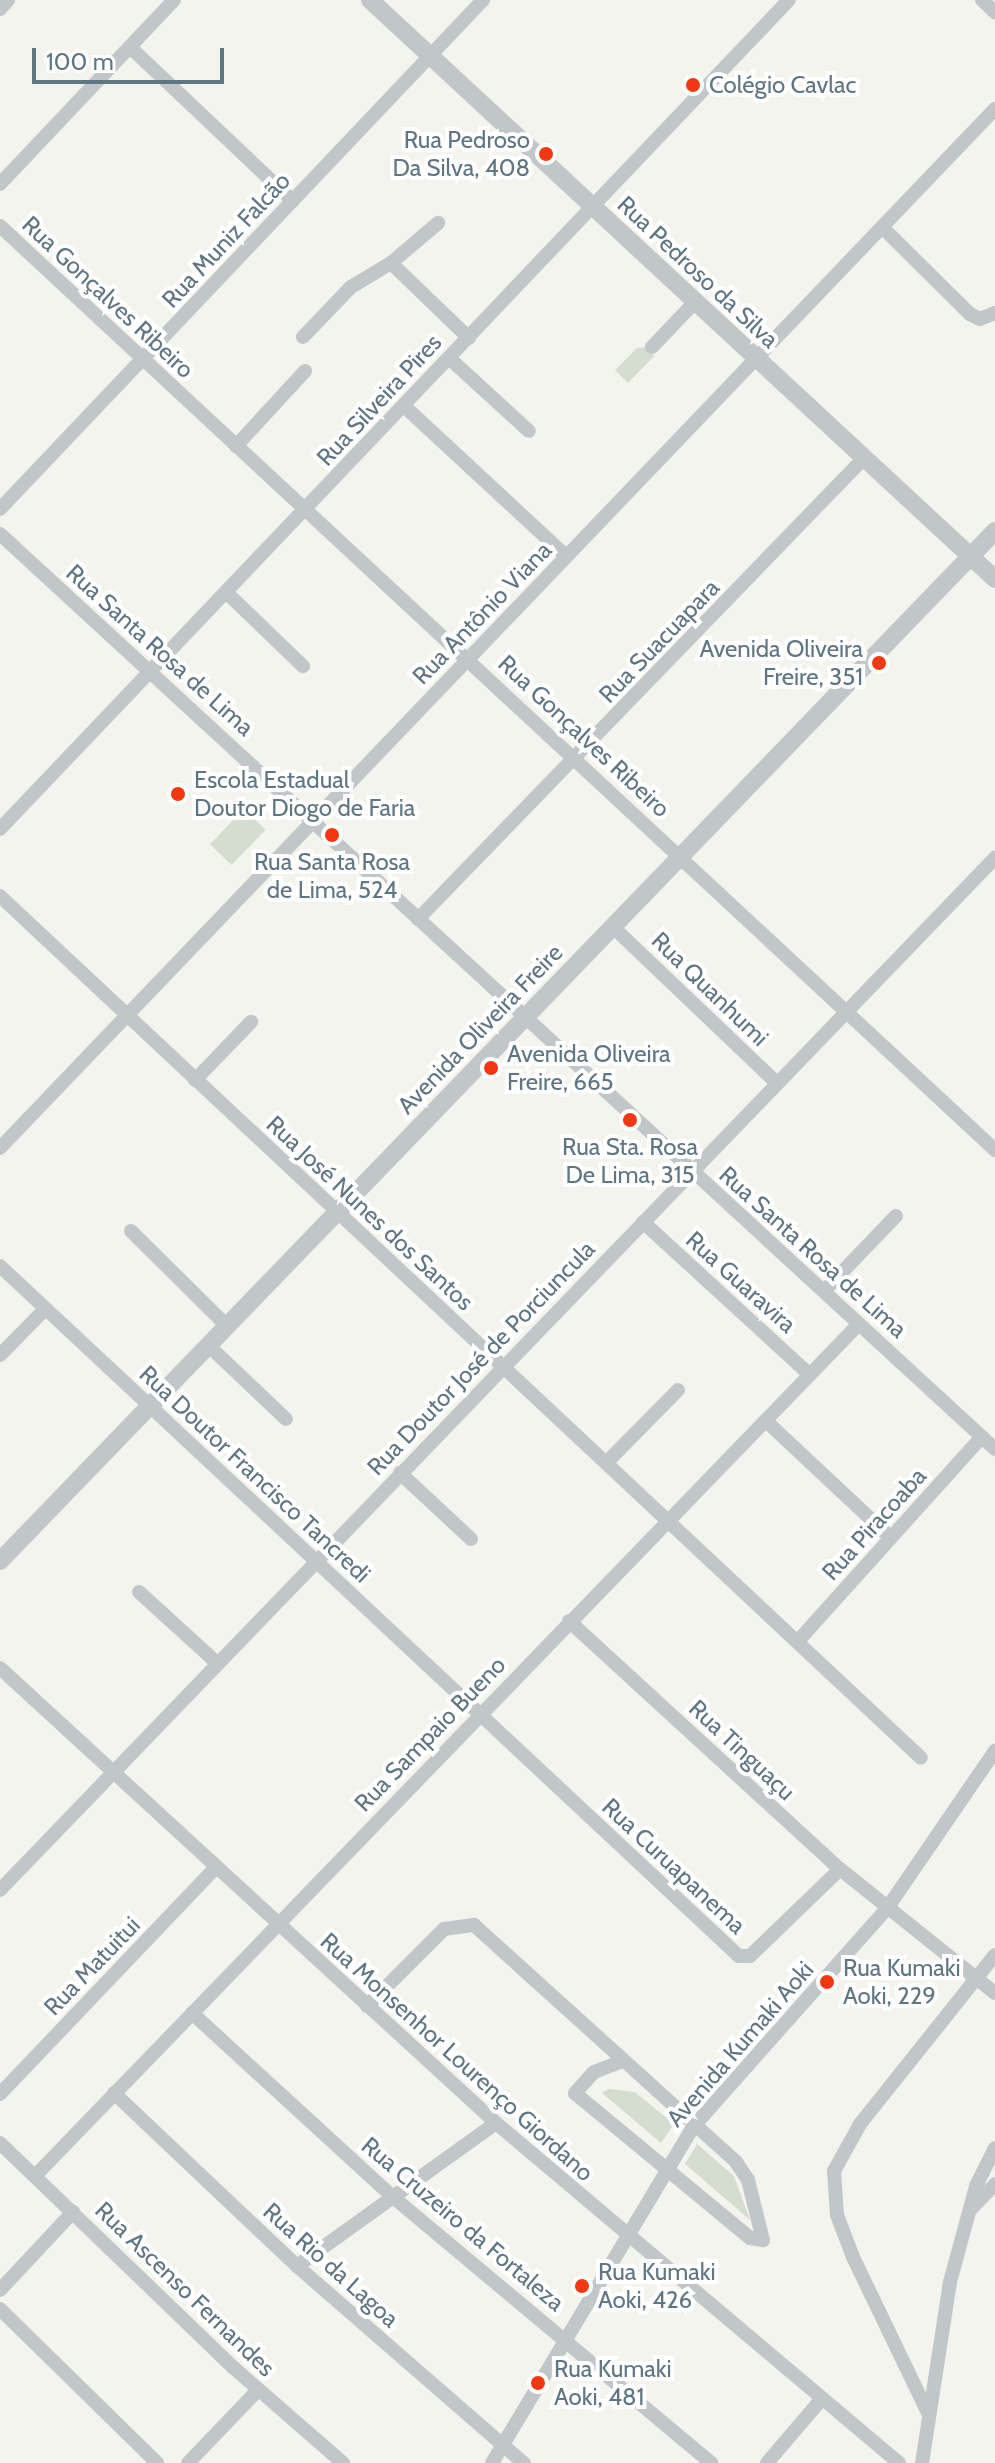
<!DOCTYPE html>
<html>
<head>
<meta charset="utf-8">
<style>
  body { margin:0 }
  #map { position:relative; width:995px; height:2463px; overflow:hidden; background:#f4f4ef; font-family:Cabin,sans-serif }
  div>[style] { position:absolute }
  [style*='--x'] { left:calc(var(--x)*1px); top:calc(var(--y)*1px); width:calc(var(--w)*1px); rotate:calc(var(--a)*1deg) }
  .green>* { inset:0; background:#d5dcd0; transform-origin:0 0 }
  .minor>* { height:14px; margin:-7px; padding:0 7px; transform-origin:7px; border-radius:7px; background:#c1c6c8 }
  .tertiary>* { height:18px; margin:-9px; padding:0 9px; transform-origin:9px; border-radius:9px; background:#c1c6c8 }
  .dots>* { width:22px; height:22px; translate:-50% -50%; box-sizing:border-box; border:4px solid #fff; border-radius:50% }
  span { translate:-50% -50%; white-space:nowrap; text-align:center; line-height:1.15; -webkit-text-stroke:8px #fff; paint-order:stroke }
  .poi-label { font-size:24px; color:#607683 }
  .left { translate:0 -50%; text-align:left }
  .right { translate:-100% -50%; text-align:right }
  .street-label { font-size:24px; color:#607683 }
  .scale { position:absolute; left:32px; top:48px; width:192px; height:36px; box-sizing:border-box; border:4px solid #607683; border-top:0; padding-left:10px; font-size:24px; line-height:28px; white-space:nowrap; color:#607683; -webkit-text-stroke:6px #fff; paint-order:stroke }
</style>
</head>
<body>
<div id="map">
  <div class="green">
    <i style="clip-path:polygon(648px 347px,654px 356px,628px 383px,615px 370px,637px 348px)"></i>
    <i style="left:244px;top:809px;width:30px;height:49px;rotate:44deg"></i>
    <i style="clip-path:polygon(609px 2089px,635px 2092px,674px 2124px,661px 2143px,602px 2093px)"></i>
    <i style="clip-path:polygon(697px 2144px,734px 2176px,750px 2220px,685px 2164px)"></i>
  </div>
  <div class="minor">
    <i style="--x:982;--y:0;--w:18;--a:43"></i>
    <i style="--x:0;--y:9;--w:12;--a:-48"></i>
    <i style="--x:130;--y:47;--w:224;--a:43.4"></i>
    <i style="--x:0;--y:184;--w:253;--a:-46.6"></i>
    <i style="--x:0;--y:226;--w:1358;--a:42.88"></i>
    <i style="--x:882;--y:227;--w:124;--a:44.7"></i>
    <i style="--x:970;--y:314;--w:11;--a:27"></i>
    <i style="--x:980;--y:319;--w:16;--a:-22"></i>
    <i style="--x:391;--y:263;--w:62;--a:-40.4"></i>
    <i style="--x:303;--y:337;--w:69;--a:-46.2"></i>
    <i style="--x:351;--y:287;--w:47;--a:-31"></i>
    <i style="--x:391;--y:263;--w:108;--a:43.9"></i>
    <i style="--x:652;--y:347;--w:62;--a:-46.3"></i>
    <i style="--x:449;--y:358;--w:108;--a:42.4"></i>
    <i style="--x:404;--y:406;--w:221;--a:42.8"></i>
    <i style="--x:236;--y:446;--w:102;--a:-47.4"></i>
    <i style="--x:0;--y:509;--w:702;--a:-46.5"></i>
    <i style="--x:0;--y:534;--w:1352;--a:42.6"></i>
    <i style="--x:226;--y:592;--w:107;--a:43.9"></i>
    <i style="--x:0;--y:829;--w:1144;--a:-46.42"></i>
    <i style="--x:0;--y:896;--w:1261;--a:43.1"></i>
    <i style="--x:418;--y:919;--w:640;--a:-45.95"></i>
    <i style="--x:613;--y:927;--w:226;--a:43.6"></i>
    <i style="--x:195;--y:1080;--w:81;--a:-46"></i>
    <i style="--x:0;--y:1148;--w:1439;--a:-46.24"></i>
    <i style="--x:643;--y:1222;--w:226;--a:42.5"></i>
    <i style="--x:131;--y:1231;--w:136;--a:44.7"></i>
    <i style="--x:0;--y:1266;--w:1011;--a:43.04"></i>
    <i style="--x:739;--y:1956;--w:11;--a:0"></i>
    <i style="--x:750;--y:1956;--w:125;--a:-44"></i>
    <i style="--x:824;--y:1291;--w:104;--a:-46.2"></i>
    <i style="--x:209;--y:1346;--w:106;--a:43.5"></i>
    <i style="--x:0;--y:1355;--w:64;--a:-45.6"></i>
    <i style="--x:766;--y:1421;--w:171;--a:43.1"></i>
    <i style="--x:607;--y:1462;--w:101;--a:-45.4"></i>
    <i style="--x:400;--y:1473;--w:97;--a:42.9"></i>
    <i style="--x:139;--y:1592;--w:105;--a:42.3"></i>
    <i style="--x:569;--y:1621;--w:367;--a:42.5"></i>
    <i style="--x:840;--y:1869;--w:198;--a:38.7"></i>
    <i style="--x:798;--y:1641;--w:275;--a:-48"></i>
    <i style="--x:0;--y:1668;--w:673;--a:42.53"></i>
    <i style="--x:496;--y:2123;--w:527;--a:40.15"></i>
    <i style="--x:0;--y:1890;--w:1434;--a:-46.05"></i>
    <i style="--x:367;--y:2006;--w:109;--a:-45"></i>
    <i style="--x:444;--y:1929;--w:30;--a:-8"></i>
    <i style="--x:474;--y:1925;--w:353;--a:42.1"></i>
    <i style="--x:736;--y:2162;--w:22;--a:56"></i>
    <i style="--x:748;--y:2180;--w:62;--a:76"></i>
    <i style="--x:763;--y:2240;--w:13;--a:-171"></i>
    <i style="--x:750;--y:2238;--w:227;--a:-140.4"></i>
    <i style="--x:575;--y:2093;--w:28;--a:-48"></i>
    <i style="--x:594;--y:2072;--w:30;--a:-21"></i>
    <i style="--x:192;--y:2013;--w:273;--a:42.5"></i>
    <i style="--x:393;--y:2197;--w:415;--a:39.9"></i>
    <i style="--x:114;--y:2093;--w:252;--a:43.4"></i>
    <i style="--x:297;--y:2266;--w:301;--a:41"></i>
    <i style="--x:0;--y:2094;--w:312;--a:-46.4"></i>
    <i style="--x:0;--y:2143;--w:325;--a:43.9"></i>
    <i style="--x:234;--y:2368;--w:145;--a:41.1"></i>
    <i style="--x:35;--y:2176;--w:1185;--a:-45.96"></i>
    <i style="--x:972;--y:2208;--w:33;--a:-46"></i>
    <i style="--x:297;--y:2266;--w:245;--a:-35.7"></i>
    <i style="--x:0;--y:2290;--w:107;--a:-46.9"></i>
    <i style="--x:0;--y:2309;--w:220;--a:44.4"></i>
    <i style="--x:929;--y:2415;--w:175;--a:-115.7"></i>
    <i style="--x:853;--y:2257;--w:45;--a:-110.9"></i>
    <i style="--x:837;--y:2215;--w:44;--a:-93.9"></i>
    <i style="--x:834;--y:2171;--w:54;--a:-61"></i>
    <i style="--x:860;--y:2124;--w:216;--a:-51.4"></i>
    <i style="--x:188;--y:2463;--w:101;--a:-46.2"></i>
    <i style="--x:492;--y:2463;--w:392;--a:-59.1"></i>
    <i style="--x:693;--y:2127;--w:290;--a:-48.4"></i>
    <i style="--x:886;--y:1910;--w:193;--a:-55.6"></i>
    <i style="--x:767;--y:2463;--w:82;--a:-49.5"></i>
    <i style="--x:922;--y:2463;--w:183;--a:-81.2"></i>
    <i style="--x:950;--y:2282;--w:99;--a:-74.8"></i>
    <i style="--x:976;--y:2186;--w:42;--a:-63.4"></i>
  </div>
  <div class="tertiary">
    <i style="--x:370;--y:0;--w:852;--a:42.81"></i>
    <i style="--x:0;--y:1561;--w:1432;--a:-45.99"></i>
  </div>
  <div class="dots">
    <i style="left:693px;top:85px;background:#f23811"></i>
    <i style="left:546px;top:154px;background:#f23811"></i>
    <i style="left:879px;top:663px;background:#f23811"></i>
    <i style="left:178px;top:794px;background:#f23811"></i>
    <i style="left:332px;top:835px;background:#f23811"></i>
    <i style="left:491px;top:1068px;background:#f23811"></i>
    <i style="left:630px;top:1120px;background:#f23811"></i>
    <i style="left:827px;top:1982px;background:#f23811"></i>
    <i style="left:582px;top:2286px;background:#f23811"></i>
    <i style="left:538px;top:2383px;background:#f23811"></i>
  </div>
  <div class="poi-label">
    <span class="left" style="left:709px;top:85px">Colégio Cavlac</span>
    <span class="right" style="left:530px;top:154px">Rua Pedroso<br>Da Silva, 408</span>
    <span class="right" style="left:863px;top:663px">Avenida Oliveira<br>Freire, 351</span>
    <span class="left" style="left:194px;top:794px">Escola Estadual<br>Doutor Diogo de Faria</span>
    <span style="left:332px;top:876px">Rua Santa Rosa<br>de Lima, 524</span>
    <span class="left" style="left:507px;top:1068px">Avenida Oliveira<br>Freire, 665</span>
    <span style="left:630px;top:1161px">Rua Sta. Rosa<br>De Lima, 315</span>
    <span class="left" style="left:843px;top:1982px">Rua Kumaki<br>Aoki, 229</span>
    <span class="left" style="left:598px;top:2286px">Rua Kumaki<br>Aoki, 426</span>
    <span class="left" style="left:554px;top:2383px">Rua Kumaki<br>Aoki, 481</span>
  </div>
  <div class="street-label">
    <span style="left:226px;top:240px;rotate:-47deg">Rua Muniz Falcão</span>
    <span style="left:698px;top:272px;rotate:43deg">Rua Pedroso da Silva</span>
    <span style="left:108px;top:297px;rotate:43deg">Rua Gonçalves Ribeiro</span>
    <span style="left:379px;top:400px;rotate:-47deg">Rua Silveira Pires</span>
    <span style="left:482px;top:613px;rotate:-46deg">Rua Antônio Viana</span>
    <span style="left:659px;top:641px;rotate:-46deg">Rua Suacuapara</span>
    <span style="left:160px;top:650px;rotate:42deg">Rua Santa Rosa de Lima</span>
    <span style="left:584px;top:736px;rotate:43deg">Rua Gonçalves Ribeiro</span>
    <span style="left:710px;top:989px;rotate:44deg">Rua Quanhumi</span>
    <span style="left:480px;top:1029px;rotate:-46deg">Avenida Oliveira Freire</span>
    <span style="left:370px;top:1213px;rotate:43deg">Rua José Nunes dos Santos</span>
    <span style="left:813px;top:1252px;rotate:42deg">Rua Santa Rosa de Lima</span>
    <span style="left:741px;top:1282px;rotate:42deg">Rua Guaravira</span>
    <span style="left:481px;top:1358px;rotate:-46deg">Rua Doutor José de Porciuncula</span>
    <span style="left:255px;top:1474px;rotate:43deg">Rua Doutor Francisco Tancredi</span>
    <span style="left:874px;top:1524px;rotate:-48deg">Rua Piracoaba</span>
    <span style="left:430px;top:1734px;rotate:-46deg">Rua Sampaio Bueno</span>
    <span style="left:742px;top:1750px;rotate:43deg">Rua Tinguaçu</span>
    <span style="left:674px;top:1866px;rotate:43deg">Rua Curuapanema</span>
    <span style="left:92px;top:1966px;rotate:-46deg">Rua Matuitui</span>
    <span style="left:740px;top:2044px;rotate:-49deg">Avenida Kumaki Aoki</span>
    <span style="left:457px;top:2057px;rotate:42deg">Rua Monsenhor Lourenço Giordano</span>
    <span style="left:463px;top:2224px;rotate:40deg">Rua Cruzeiro da Fortaleza</span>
    <span style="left:331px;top:2265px;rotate:42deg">Rua Rio da Lagoa</span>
    <span style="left:185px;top:2289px;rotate:44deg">Rua Ascenso Fernandes</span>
  </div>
  <div class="scale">100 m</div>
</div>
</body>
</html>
